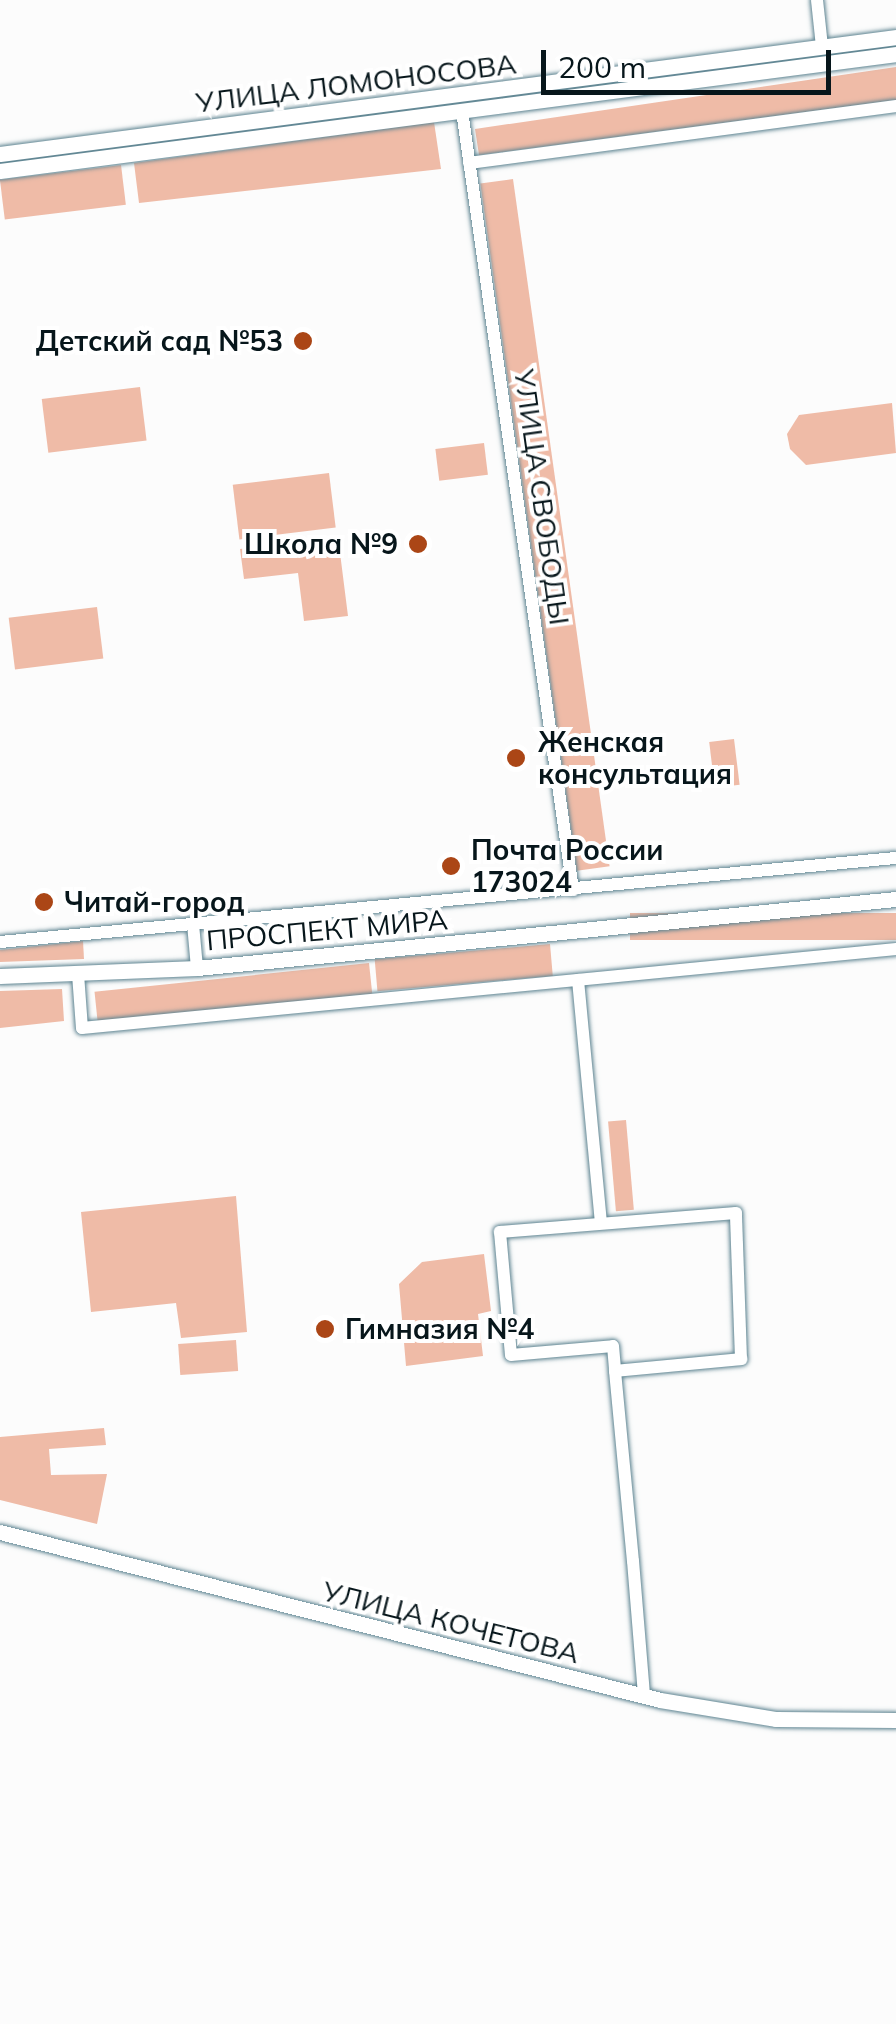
<!DOCTYPE html>
<html>
<head>
<meta charset="utf-8">
<style>
  body { margin:0 }
  #map { position:relative; width:896px; height:2024px; overflow:hidden; background:#fcfcfc; font-family:Mulish,sans-serif }
  div>[style] { position:absolute }
  [style*='--x'] { left:calc(var(--x)*1px); top:calc(var(--y)*1px); width:calc(var(--w)*1px); rotate:calc(var(--a)*1deg) }
  .green>* { inset:0; background:#efbba7; transform-origin:0 0 }
  .roads { filter:drop-shadow(0 0 2px #5f8592) drop-shadow(0 0 2px #5f8592) }
  .minor>* { height:12px; margin:-6px; padding:0 6px; transform-origin:6px; border-radius:6px; background:#fff }
  .major>* { height:15px; margin:-7.5px; padding:0 7.5px; transform-origin:7.5px; border-radius:7.5px; background:#fff }
  .dots>* { width:28px; height:28px; translate:-50% -50%; box-sizing:border-box; border:5px solid #fff; border-radius:50% }
  span { translate:-50% -50%; white-space:nowrap; text-align:center; line-height:1.15; -webkit-text-stroke:8px #fff; paint-order:stroke }
  .street-label { font-size:28px; color:#07161b }
  .poi-label { font-size:28px; color:#07161b; font-weight:700 }
  .right { translate:-100% -50%; text-align:right }
  .left { translate:0 -50%; text-align:left }
  .scale { position:absolute; left:541px; top:50px; width:290px; height:45px; box-sizing:border-box; border:5px solid #07161b; border-top:0; padding-left:12px; font-size:30px; line-height:35px; white-space:nowrap; color:#07161b; -webkit-text-stroke:8px #fff; paint-order:stroke }
</style>
</head>
<body>
<div id="map">
  <div class="green">
    <i style="clip-path:polygon(896px 67px,896px 100px,479px 155px,475px 129px)"></i>
    <i style="clip-path:polygon(434px 122px,441px 169px,139px 203px,134px 163px)"></i>
    <i style="left:121px;top:165px;width:40px;height:122px;rotate:83deg"></i>
    <i style="left:513px;top:179px;width:694px;height:33px;rotate:82deg"></i>
    <i style="left:140px;top:387px;width:54px;height:99px;rotate:83deg"></i>
    <i style="clip-path:polygon(892px 403px,896px 453px,806px 465px,790px 449px,787px 434px,799px 415px)"></i>
    <i style="left:484px;top:443px;width:32px;height:49px;rotate:83deg"></i>
    <i style="left:329px;top:473px;width:55px;height:97px;rotate:83deg"></i>
    <i style="clip-path:polygon(338px 537px,348px 616px,304px 621px,298px 573px,244px 579px,240px 549px)"></i>
    <i style="left:97px;top:607px;width:52px;height:89px;rotate:83deg"></i>
    <i style="left:734px;top:739px;width:46px;height:25px;rotate:83deg"></i>
    <i style="left:896px;top:913px;width:27px;height:266px;rotate:90deg"></i>
    <i style="clip-path:polygon(83px 941px,84px 959px,0 962px,0 950px)"></i>
    <i style="left:550px;top:944px;width:32px;height:176px;rotate:85deg"></i>
    <i style="left:369px;top:963px;width:31px;height:276px;rotate:84deg"></i>
    <i style="clip-path:polygon(62px 989px,64px 1021px,0 1028px,0 991px)"></i>
    <i style="left:626px;top:1120px;width:90px;height:18px;rotate:85deg"></i>
    <i style="clip-path:polygon(236px 1196px,247px 1332px,181px 1338px,176px 1303px,91px 1312px,81px 1212px)"></i>
    <i style="clip-path:polygon(484px 1254px,491px 1311px,478px 1314px,483px 1356px,406px 1366px,399px 1284px,422px 1262px)"></i>
    <i style="left:236px;top:1340px;width:31px;height:58px;rotate:86deg"></i>
    <i style="clip-path:polygon(104px 1428px,106px 1445px,49px 1449px,51px 1475px,107px 1474px,97px 1524px,0 1500px,0 1437px)"></i>
  </div>
  <div class="roads">
    <div class="minor">
      <i style="--x:817;--y:0;--w:47;--a:83.9"></i>
      <i style="--x:462;--y:111;--w:787;--a:81.89"></i>
      <i style="--x:469;--y:163;--w:431;--a:-7.6"></i>
      <i style="--x:193;--y:924;--w:44;--a:84.8"></i>
      <i style="--x:0;--y:942;--w:900;--a:-5.36"></i>
      <i style="--x:78;--y:974;--w:54;--a:85.8"></i>
      <i style="--x:82;--y:1028;--w:818;--a:-5.54"></i>
      <i style="--x:578;--y:980;--w:244;--a:84.6"></i>
      <i style="--x:615;--y:1371;--w:127;--a:-5.4"></i>
      <i style="--x:741;--y:1359;--w:146;--a:-92"></i>
      <i style="--x:736;--y:1213;--w:237;--a:175.4"></i>
      <i style="--x:500;--y:1232;--w:123;--a:84.9"></i>
      <i style="--x:511;--y:1355;--w:102;--a:-5"></i>
      <i style="--x:613;--y:1346;--w:25;--a:85"></i>
      <i style="--x:615;--y:1371;--w:191;--a:84.6"></i>
      <i style="--x:633;--y:1561;--w:134;--a:85.3"></i>
    </div>
    <div class="major">
      <i style="--x:0;--y:154;--w:904;--a:-7.44"></i>
      <i style="--x:0;--y:171;--w:904;--a:-7.44"></i>
      <i style="--x:0;--y:976;--w:197;--a:-2.3"></i>
      <i style="--x:197;--y:968;--w:702;--a:-5.64"></i>
      <i style="--x:0;--y:1532;--w:681;--a:14.28"></i>
      <i style="--x:660;--y:1700;--w:118;--a:9.3"></i>
      <i style="--x:776;--y:1719;--w:120;--a:0.5"></i>
    </div>
  </div>
  <div class="dots">
    <i style="left:303px;top:341px;background:#ab4616"></i>
    <i style="left:418px;top:544px;background:#ab4616"></i>
    <i style="left:516px;top:758px;background:#ab4616"></i>
    <i style="left:451px;top:866px;background:#ab4616"></i>
    <i style="left:44px;top:902px;background:#ab4616"></i>
    <i style="left:325px;top:1329px;background:#ab4616"></i>
  </div>
  <div class="street-label">
    <span style="left:356px;top:83px;rotate:-7deg">УЛИЦА ЛОМОНОСОВА</span>
    <span style="left:542px;top:497px;rotate:82deg">УЛИЦА СВОБОДЫ</span>
    <span style="left:327px;top:930px;rotate:-5deg">ПРОСПЕКТ МИРА</span>
    <span style="left:451px;top:1622px;rotate:14deg">УЛИЦА КОЧЕТОВА</span>
  </div>
  <div class="poi-label">
    <span class="right" style="left:283px;top:341px">Детский сад №53</span>
    <span class="right" style="left:398px;top:544px">Школа №9</span>
    <span class="left" style="left:538px;top:758px">Женская<br>консультация</span>
    <span class="left" style="left:471px;top:866px">Почта России<br>173024</span>
    <span class="left" style="left:64px;top:902px">Читай-город</span>
    <span class="left" style="left:345px;top:1329px">Гимназия №4</span>
  </div>
  <div class="scale">200 m</div>
</div>
</body>
</html>
